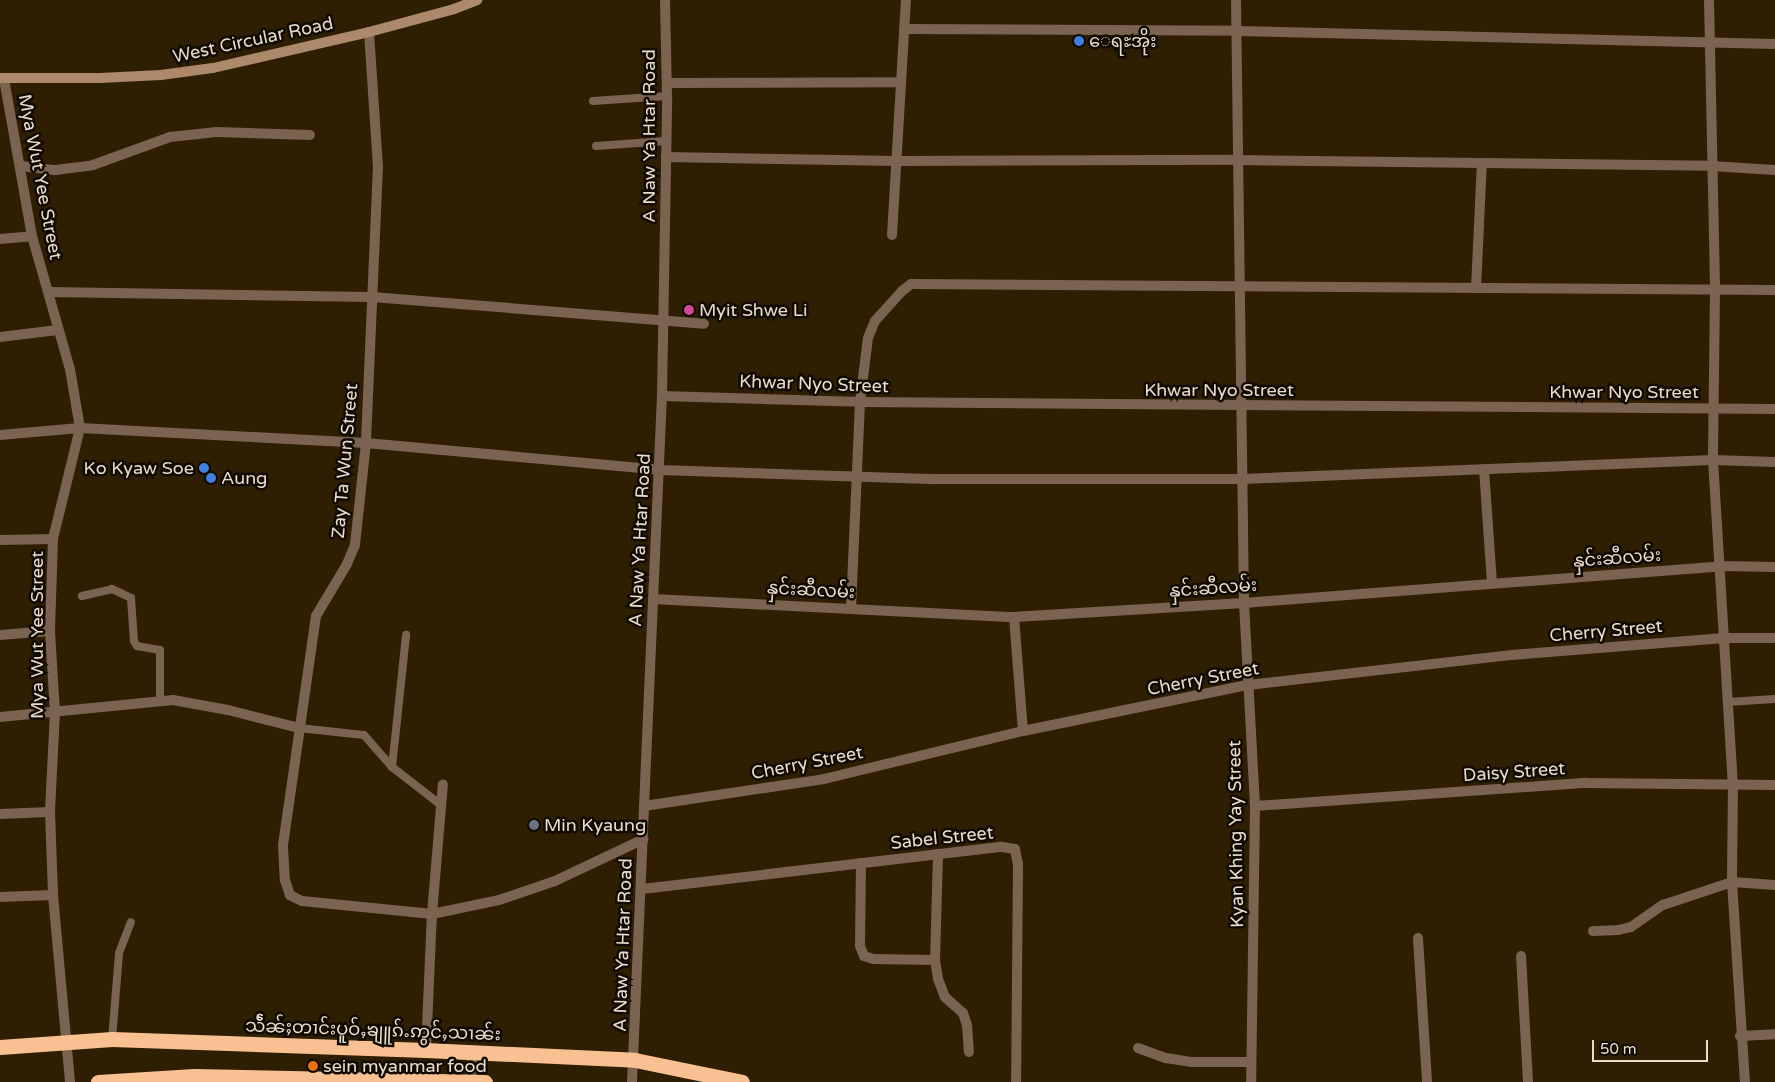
<!DOCTYPE html>
<html>
<head>
<meta charset="utf-8">
<style>
  body { margin:0 }
  #map { position:relative; width:1775px; height:1082px; overflow:hidden; background:#2e1e02; font-family:"Varela Round","Noto Sans Myanmar",sans-serif }
  div>[style] { position:absolute }
  [style*='--x'] { left:calc(var(--x)*1px); top:calc(var(--y)*1px); width:calc(var(--w)*1px); rotate:calc(var(--a)*1deg) }
  .lane>* { height:8px; margin:-4px; padding:0 4px; transform-origin:4px; border-radius:4px; background:#7a6351 }
  .street>* { height:10px; margin:-5px; padding:0 5px; transform-origin:5px; border-radius:5px; background:#7a6351 }
  .secondary>* { height:10px; margin:-5px; padding:0 5px; transform-origin:5px; border-radius:5px; background:#ad896b }
  .highway>* { height:15px; margin:-7.5px; padding:0 7.5px; transform-origin:7.5px; border-radius:7.5px; background:#f9c091 }
  .dots>* { width:14px; height:14px; translate:-50% -50%; box-sizing:border-box; border:2px solid #110a02; border-radius:50% }
  span { translate:-50% -50%; white-space:nowrap; text-align:center; line-height:1.15; -webkit-text-stroke:5px #110a02; paint-order:stroke }
  .street-label { font-size:18px; color:#e8ddcd }
  .poi-label { font-size:18px; color:#e8ddcd }
  .left { translate:0 -50%; text-align:left }
  .right { translate:-100% -50%; text-align:right }
  .scale { position:absolute; left:1592px; top:1040px; width:116px; height:22px; box-sizing:border-box; border:2px solid #e8ddcd; border-top:0; padding-left:6px; font-size:15px; line-height:18px; white-space:nowrap; color:#e8ddcd; -webkit-text-stroke:4px #110a02; paint-order:stroke }
</style>
</head>
<body>
<div id="map">
  <div class="lane">
    <i style="--x:593;--y:101;--w:74;--a:-3.9"></i>
    <i style="--x:596;--y:146;--w:70;--a:-4.1"></i>
    <i style="--x:82;--y:596;--w:31;--a:-13"></i>
    <i style="--x:112;--y:589;--w:21;--a:25"></i>
    <i style="--x:131;--y:598;--w:43;--a:86"></i>
    <i style="--x:134;--y:641;--w:6;--a:59"></i>
    <i style="--x:137;--y:646;--w:23;--a:10"></i>
    <i style="--x:160;--y:650;--w:51;--a:90"></i>
    <i style="--x:1728;--y:702;--w:47;--a:-3.7"></i>
    <i style="--x:299;--y:728;--w:65;--a:6.1"></i>
    <i style="--x:364;--y:735;--w:43;--a:48.8"></i>
    <i style="--x:392;--y:767;--w:62;--a:37.8"></i>
    <i style="--x:392;--y:767;--w:133;--a:-83.9"></i>
    <i style="--x:112;--y:1039;--w:86;--a:-85.3"></i>
    <i style="--x:119;--y:953;--w:33;--a:-69"></i>
  </div>
  <div class="street">
    <i style="--x:1236;--y:0;--w:603;--a:89.24"></i>
    <i style="--x:1244;--y:603;--w:203;--a:86.9"></i>
    <i style="--x:1255;--y:806;--w:276;--a:90.8"></i>
    <i style="--x:1709;--y:0;--w:290;--a:88.8"></i>
    <i style="--x:1715;--y:290;--w:170;--a:90.7"></i>
    <i style="--x:1713;--y:460;--w:324;--a:86.5"></i>
    <i style="--x:1733;--y:783;--w:99;--a:90.6"></i>
    <i style="--x:1732;--y:882;--w:200;--a:86.3"></i>
    <i style="--x:904;--y:29;--w:333;--a:0.3"></i>
    <i style="--x:1237;--y:31;--w:538;--a:1.38"></i>
    <i style="--x:369;--y:32;--w:134;--a:86.2"></i>
    <i style="--x:378;--y:166;--w:277;--a:92.5"></i>
    <i style="--x:366;--y:443;--w:103;--a:96.2"></i>
    <i style="--x:355;--y:545;--w:21;--a:113"></i>
    <i style="--x:347;--y:564;--w:61;--a:120.8"></i>
    <i style="--x:316;--y:616;--w:232;--a:98.2"></i>
    <i style="--x:283;--y:846;--w:34;--a:87"></i>
    <i style="--x:285;--y:880;--w:16;--a:72"></i>
    <i style="--x:290;--y:895;--w:13;--a:27"></i>
    <i style="--x:302;--y:901;--w:131;--a:5.7"></i>
    <i style="--x:432;--y:914;--w:68;--a:-11.8"></i>
    <i style="--x:499;--y:900;--w:59;--a:-18.7"></i>
    <i style="--x:555;--y:881;--w:98;--a:-25.3"></i>
    <i style="--x:4;--y:79;--w:159;--a:79.9"></i>
    <i style="--x:32;--y:236;--w:138;--a:74.1"></i>
    <i style="--x:70;--y:369;--w:60;--a:80.4"></i>
    <i style="--x:80;--y:428;--w:114;--a:103.7"></i>
    <i style="--x:53;--y:539;--w:92;--a:91.9"></i>
    <i style="--x:50;--y:631;--w:81;--a:86.5"></i>
    <i style="--x:55;--y:712;--w:100;--a:92.9"></i>
    <i style="--x:50;--y:812;--w:83;--a:87.9"></i>
    <i style="--x:53;--y:895;--w:188;--a:84.8"></i>
    <i style="--x:667;--y:83;--w:233;--a:-0.2"></i>
    <i style="--x:666;--y:157;--w:232;--a:1"></i>
    <i style="--x:898;--y:161;--w:340;--a:-0.2"></i>
    <i style="--x:1238;--y:160;--w:474;--a:0.7"></i>
    <i style="--x:1712;--y:166;--w:63;--a:3.6"></i>
    <i style="--x:21;--y:166;--w:34;--a:7"></i>
    <i style="--x:55;--y:170;--w:38;--a:-7"></i>
    <i style="--x:93;--y:165;--w:82;--a:-20"></i>
    <i style="--x:170;--y:137;--w:47;--a:-6.1"></i>
    <i style="--x:217;--y:132;--w:93;--a:1.8"></i>
    <i style="--x:892;--y:235;--w:235;--a:-86.6"></i>
    <i style="--x:0;--y:239;--w:32;--a:-5"></i>
    <i style="--x:1476;--y:288;--w:125;--a:-87.3"></i>
    <i style="--x:49;--y:292;--w:323;--a:0.9"></i>
    <i style="--x:372;--y:297;--w:333;--a:4.6"></i>
    <i style="--x:0;--y:337;--w:58;--a:-6.9"></i>
    <i style="--x:662;--y:396;--w:198;--a:1.7"></i>
    <i style="--x:860;--y:402;--w:915;--a:0.44"></i>
    <i style="--x:0;--y:435;--w:80;--a:-5"></i>
    <i style="--x:80;--y:428;--w:286;--a:3"></i>
    <i style="--x:366;--y:443;--w:295;--a:5.2"></i>
    <i style="--x:660;--y:470;--w:277;--a:1.9"></i>
    <i style="--x:937;--y:479;--w:305;--a:0"></i>
    <i style="--x:1242;--y:479;--w:471;--a:-2.3"></i>
    <i style="--x:1713;--y:460;--w:62;--a:1.8"></i>
    <i style="--x:1484;--y:469;--w:114;--a:86"></i>
    <i style="--x:0;--y:540;--w:53;--a:-1.1"></i>
    <i style="--x:653;--y:599;--w:361;--a:2.9"></i>
    <i style="--x:1014;--y:617;--w:230;--a:-3.5"></i>
    <i style="--x:1244;--y:603;--w:477;--a:-4.4"></i>
    <i style="--x:1720;--y:566;--w:55;--a:1"></i>
    <i style="--x:851;--y:608;--w:206;--a:-87.5"></i>
    <i style="--x:860;--y:402;--w:64;--a:-82.9"></i>
    <i style="--x:868;--y:338;--w:18;--a:-68"></i>
    <i style="--x:875;--y:321;--w:40;--a:-48"></i>
    <i style="--x:902;--y:291;--w:11;--a:-38"></i>
    <i style="--x:911;--y:284;--w:864;--a:0.4"></i>
    <i style="--x:1014;--y:617;--w:114;--a:85.5"></i>
    <i style="--x:0;--y:635;--w:50;--a:-4.6"></i>
    <i style="--x:0;--y:717;--w:174;--a:-5.6"></i>
    <i style="--x:173;--y:700;--w:56;--a:10.3"></i>
    <i style="--x:228;--y:710;--w:73;--a:14.2"></i>
    <i style="--x:644;--y:806;--w:182;--a:-8.5"></i>
    <i style="--x:824;--y:779;--w:205;--a:-13.6"></i>
    <i style="--x:1023;--y:731;--w:230;--a:-11.6"></i>
    <i style="--x:1248;--y:685;--w:266;--a:-6.5"></i>
    <i style="--x:1512;--y:655;--w:213;--a:-4.6"></i>
    <i style="--x:1724;--y:638;--w:51;--a:0"></i>
    <i style="--x:1255;--y:806;--w:332;--a:-4"></i>
    <i style="--x:1586;--y:783;--w:189;--a:0.6"></i>
    <i style="--x:0;--y:814;--w:50;--a:-2.3"></i>
    <i style="--x:938;--y:854;--w:106;--a:91.6"></i>
    <i style="--x:935;--y:960;--w:19;--a:81"></i>
    <i style="--x:938;--y:979;--w:19;--a:69"></i>
    <i style="--x:945;--y:997;--w:24;--a:42"></i>
    <i style="--x:963;--y:1013;--w:13;--a:72"></i>
    <i style="--x:967;--y:1025;--w:27;--a:86"></i>
    <i style="--x:861;--y:863;--w:83;--a:90.7"></i>
    <i style="--x:860;--y:946;--w:11;--a:68"></i>
    <i style="--x:864;--y:956;--w:9;--a:18"></i>
    <i style="--x:873;--y:959;--w:62;--a:0.9"></i>
    <i style="--x:642;--y:889;--w:362;--a:-6.7"></i>
    <i style="--x:1002;--y:847;--w:13;--a:9"></i>
    <i style="--x:1015;--y:849;--w:15;--a:79"></i>
    <i style="--x:1018;--y:864;--w:218;--a:90.5"></i>
    <i style="--x:0;--y:897;--w:53;--a:-2.2"></i>
    <i style="--x:1593;--y:931;--w:25;--a:-2"></i>
    <i style="--x:1618;--y:930;--w:13;--a:-13"></i>
    <i style="--x:1631;--y:927;--w:39;--a:-35"></i>
    <i style="--x:1663;--y:905;--w:73;--a:-18.4"></i>
    <i style="--x:1732;--y:882;--w:43;--a:4"></i>
    <i style="--x:1418;--y:938;--w:144;--a:86.4"></i>
    <i style="--x:1521;--y:956;--w:126;--a:86.8"></i>
    <i style="--x:1740;--y:1036;--w:35;--a:-3"></i>
    <i style="--x:1138;--y:1048;--w:30;--a:20"></i>
    <i style="--x:1166;--y:1058;--w:25;--a:9"></i>
    <i style="--x:1191;--y:1062;--w:60;--a:0"></i>
    <i style="--x:426;--y:1050;--w:136;--a:-87.5"></i>
    <i style="--x:432;--y:914;--w:130;--a:-85.2"></i>
    <i style="--x:470;--y:1082;--w:30;--a:-84"></i>
    <i style="--x:632;--y:1082;--w:687;--a:-87.5"></i>
    <i style="--x:662;--y:396;--w:300;--a:-89"></i>
    <i style="--x:667;--y:96;--w:96;--a:-91.2"></i>
  </div>
  <div class="secondary">
    <i style="--x:0;--y:78;--w:100;--a:0"></i>
    <i style="--x:100;--y:78;--w:61;--a:-2.8"></i>
    <i style="--x:161;--y:75;--w:52;--a:-7.7"></i>
    <i style="--x:213;--y:68;--w:160;--a:-13"></i>
    <i style="--x:369;--y:32;--w:88;--a:-15.1"></i>
    <i style="--x:454;--y:9;--w:25;--a:-21"></i>
  </div>
  <div class="highway">
    <i style="--x:0;--y:1047;--w:112;--a:-4.1"></i>
    <i style="--x:112;--y:1039;--w:314;--a:2"></i>
    <i style="--x:426;--y:1050;--w:209;--a:2.7"></i>
    <i style="--x:635;--y:1060;--w:109;--a:11.6"></i>
    <i style="--x:98;--y:1082;--w:96;--a:-3.6"></i>
    <i style="--x:194;--y:1076;--w:291;--a:1.2"></i>
  </div>
  <div class="dots">
    <i style="left:1079px;top:41px;background:#3f7fe0"></i>
    <i style="left:689px;top:310px;background:#d1479c"></i>
    <i style="left:204px;top:468px;background:#3f7fe0"></i>
    <i style="left:211px;top:478px;background:#3f7fe0"></i>
    <i style="left:534px;top:825px;background:#6b7280"></i>
    <i style="left:313px;top:1066px;background:#e8710a"></i>
  </div>
  <div class="street-label">
    <span style="left:253px;top:40px;rotate:-12deg">West Circular Road</span>
    <span style="left:649px;top:136px;rotate:-90deg">A Naw Ya Htar Road</span>
    <span style="left:40px;top:177px;rotate:79deg">Mya Wut Yee Street</span>
    <span style="left:814px;top:384px;rotate:2deg">Khwar Nyo Street</span>
    <span style="left:1219px;top:390px">Khwar Nyo Street</span>
    <span style="left:1624px;top:392px">Khwar Nyo Street</span>
    <span style="left:345px;top:461px;rotate:-85deg">Zay Ta Wun Street</span>
    <span style="left:640px;top:540px;rotate:-87deg">A Naw Ya Htar Road</span>
    <span style="left:1617px;top:558px;rotate:-4deg">နှင်းဆီလမ်း</span>
    <span style="left:1213px;top:588px;rotate:-4deg">နှင်းဆီလမ်း</span>
    <span style="left:811px;top:590px;rotate:3deg">နှင်းဆီလမ်း</span>
    <span style="left:1606px;top:631px;rotate:-5deg">Cherry Street</span>
    <span style="left:37px;top:635px;rotate:-90deg">Mya Wut Yee Street</span>
    <span style="left:1203px;top:679px;rotate:-11deg">Cherry Street</span>
    <span style="left:807px;top:763px;rotate:-11deg">Cherry Street</span>
    <span style="left:1514px;top:772px;rotate:-4deg">Daisy Street</span>
    <span style="left:1236px;top:834px;rotate:-91deg">Kyan Khing Yay Street</span>
    <span style="left:942px;top:838px;rotate:-6deg">Sabel Street</span>
    <span style="left:623px;top:945px;rotate:-88deg">A Naw Ya Htar Road</span>
    <span style="left:373px;top:1030px;rotate:2deg">သဵႅၼ်ႈတၢင်းပူဝ်ႇၶျူၵ်ႉဢွင်ႇသၢၼ်း</span>
  </div>
  <div class="poi-label">
    <span class="left" style="left:1089px;top:41px">ေရႊအိုး</span>
    <span class="left" style="left:699px;top:310px">Myit Shwe Li</span>
    <span class="right" style="left:194px;top:468px">Ko Kyaw Soe</span>
    <span class="left" style="left:221px;top:478px">Aung</span>
    <span class="left" style="left:544px;top:825px">Min Kyaung</span>
    <span class="left" style="left:323px;top:1066px">sein myanmar food</span>
  </div>
  <div class="scale">50 m</div>
</div>
</body>
</html>
